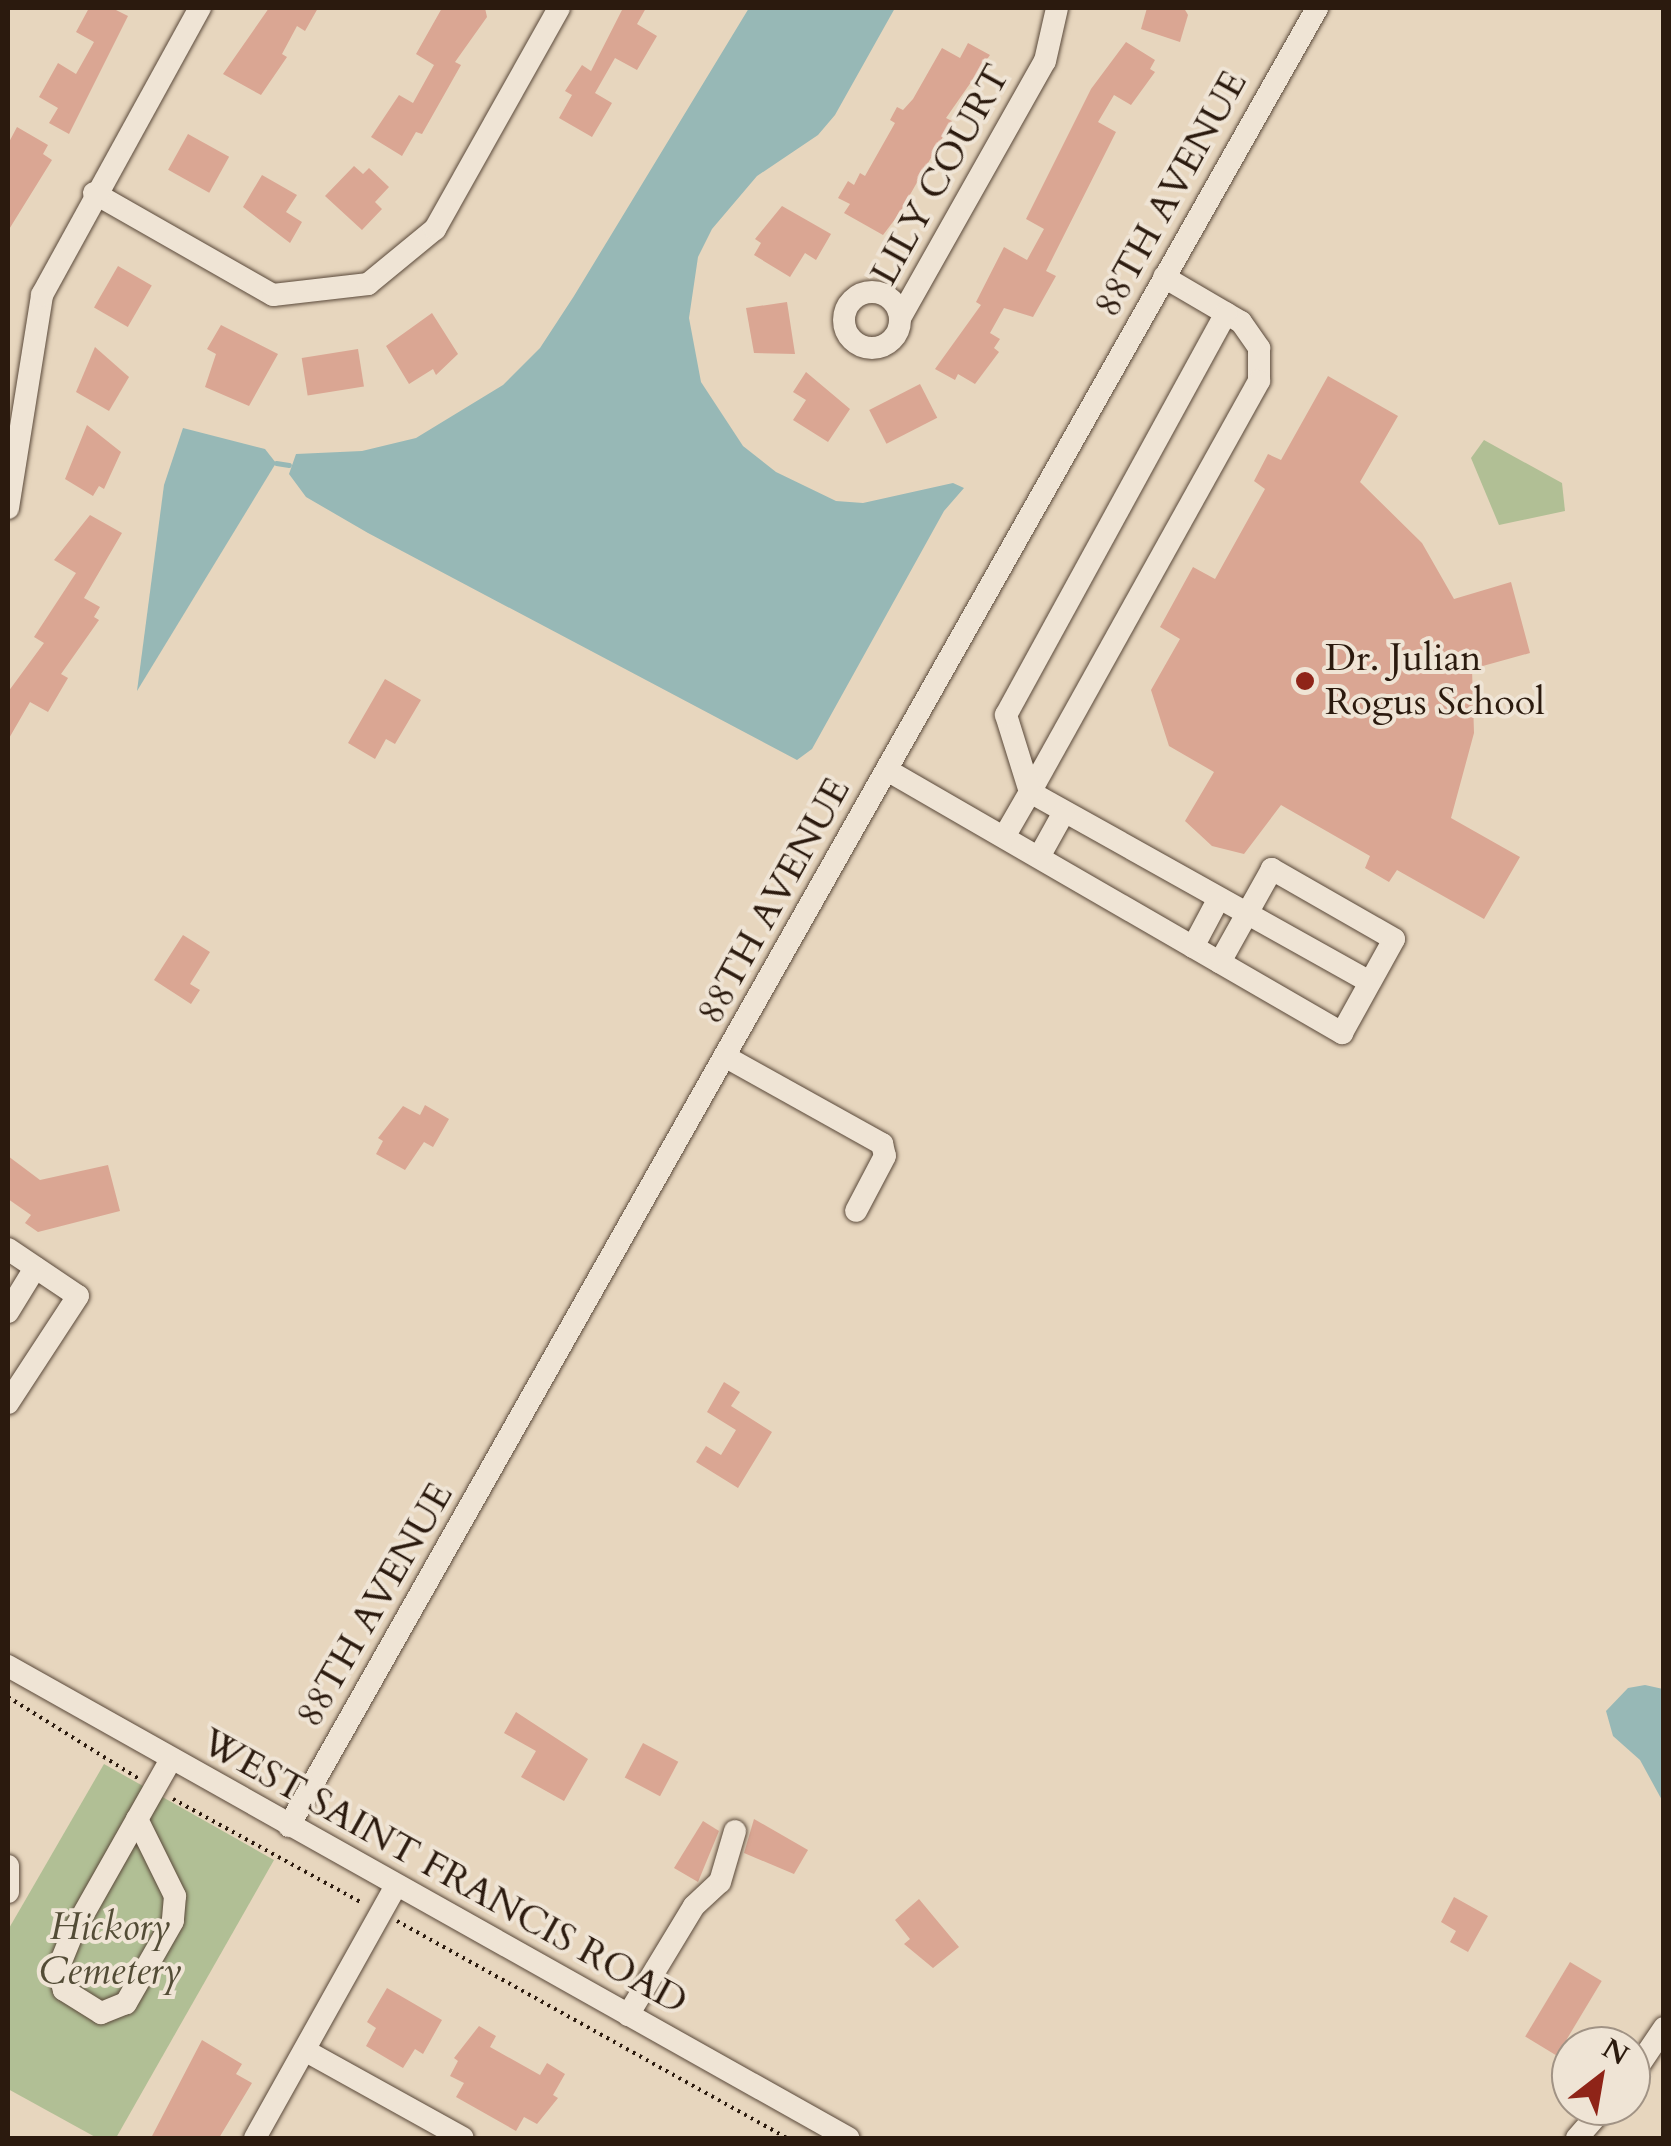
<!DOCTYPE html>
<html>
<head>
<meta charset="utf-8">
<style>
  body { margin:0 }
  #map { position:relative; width:1671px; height:2146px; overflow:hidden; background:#e7d6be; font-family:Cardo,serif }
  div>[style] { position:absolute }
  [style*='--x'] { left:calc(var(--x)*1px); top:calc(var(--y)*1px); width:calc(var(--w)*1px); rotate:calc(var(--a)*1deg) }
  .green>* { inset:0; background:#b1bf95 }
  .water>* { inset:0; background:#97b8b6 }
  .stream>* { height:5px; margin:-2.5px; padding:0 2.5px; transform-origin:2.5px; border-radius:2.5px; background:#97b8b6 }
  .building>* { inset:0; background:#daa693; transform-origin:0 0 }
  .path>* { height:4px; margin-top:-2px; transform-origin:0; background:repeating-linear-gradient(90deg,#2b1a0e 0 2.5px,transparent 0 7.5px) }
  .roads { filter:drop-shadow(0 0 2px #5a493a) drop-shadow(0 0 2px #5a493a) }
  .minor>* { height:22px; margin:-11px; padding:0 11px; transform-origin:11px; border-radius:11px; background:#efe4d5 }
  .minor>.ring { margin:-11px; padding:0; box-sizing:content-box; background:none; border:22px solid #efe4d5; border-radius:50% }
  .dots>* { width:28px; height:28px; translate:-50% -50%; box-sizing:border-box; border:5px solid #efe4d5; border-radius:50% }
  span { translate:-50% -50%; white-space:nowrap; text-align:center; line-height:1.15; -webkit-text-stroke:8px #efe4d5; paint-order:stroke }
  .street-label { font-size:38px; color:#2b1a0e }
  .poi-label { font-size:38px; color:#2b1a0e }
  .left { translate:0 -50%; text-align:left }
  .park-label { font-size:38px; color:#534c36; font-style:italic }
  .frame { position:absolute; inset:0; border:10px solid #2b1a0e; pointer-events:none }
  .north { position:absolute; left:1551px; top:2026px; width:100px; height:100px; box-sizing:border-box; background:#efe4d5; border:2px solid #a19385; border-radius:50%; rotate:31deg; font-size:28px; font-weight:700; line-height:40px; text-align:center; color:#2b1a0e }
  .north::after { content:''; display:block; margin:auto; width:35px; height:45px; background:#8f2418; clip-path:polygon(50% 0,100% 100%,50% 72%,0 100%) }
</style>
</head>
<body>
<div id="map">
  <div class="green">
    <i style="clip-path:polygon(1484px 440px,1562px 483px,1565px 511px,1499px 525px,1471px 458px)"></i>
    <i style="clip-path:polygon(104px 1764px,274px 1860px,116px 2138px,97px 2138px,8px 2089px,8px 1930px)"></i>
  </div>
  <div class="water">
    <i style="clip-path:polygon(749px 8px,895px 8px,835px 115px,818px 135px,757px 176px,712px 229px,698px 257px,689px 318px,701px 382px,743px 446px,776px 472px,836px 501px,863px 503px,953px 483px,964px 488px,944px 511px,812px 749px,797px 760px,368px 533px,306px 497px,289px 474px,296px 454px,362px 451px,416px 438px,503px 385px,540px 348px,574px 296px)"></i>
    <i style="clip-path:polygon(183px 428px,265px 449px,276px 463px,137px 691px,164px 485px)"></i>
    <i style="clip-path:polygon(1645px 1685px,1663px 1689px,1663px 1802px,1640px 1760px,1613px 1736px,1606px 1711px,1628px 1688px)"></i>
  </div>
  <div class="stream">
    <i style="--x:276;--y:463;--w:13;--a:9"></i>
  </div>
  <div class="building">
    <i style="clip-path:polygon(89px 8px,112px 8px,128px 16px,69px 134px,49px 123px,58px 108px,39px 97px,58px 63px,76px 74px,94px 42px,76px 32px)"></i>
    <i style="clip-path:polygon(269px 8px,318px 8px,305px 31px,297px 26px,282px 54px,287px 57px,261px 95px,223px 74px)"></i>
    <i style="clip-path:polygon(442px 8px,485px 8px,487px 17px,455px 62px,461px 65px,422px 134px,416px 132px,402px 156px,371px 137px,399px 95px,413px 103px,434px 65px,416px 54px)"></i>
    <i style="clip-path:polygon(623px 8px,646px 8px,637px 24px,657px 36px,637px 70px,615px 58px,595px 93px,612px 103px,592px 137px,559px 118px,572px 95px,565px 91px,582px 65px,591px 71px)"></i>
    <i style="clip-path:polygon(1147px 8px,1184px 8px,1188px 15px,1180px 42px,1141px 29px)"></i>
    <i style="clip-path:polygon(1126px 42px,1155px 60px,1150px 69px,1155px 72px,1131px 105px,1114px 95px,1098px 122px,1116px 132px,1046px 271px,1056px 276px,1033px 317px,1004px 308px,990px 333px,1000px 339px,994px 348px,999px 352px,975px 384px,958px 374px,955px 380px,935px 369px,981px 305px,976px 302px,1004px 247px,1027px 260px,1044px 229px,1026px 219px,1091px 89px)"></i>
    <i style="clip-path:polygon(968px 43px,990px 55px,946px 118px,952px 121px,899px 214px,883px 235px,844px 213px,850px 204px,838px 198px,848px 181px,854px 185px,860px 173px,865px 176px,895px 123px,890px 120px,897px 107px,903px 110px,913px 99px,942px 48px,960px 58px)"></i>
    <i style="clip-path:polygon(17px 127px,48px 145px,43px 154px,52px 160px,8px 231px,8px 144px)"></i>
    <i style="left:188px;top:134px;width:47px;height:41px;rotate:29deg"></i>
    <i style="clip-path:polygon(354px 166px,363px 174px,369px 168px,389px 187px,375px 202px,382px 209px,362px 230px,325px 196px)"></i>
    <i style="clip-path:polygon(262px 175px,297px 195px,286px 212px,302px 222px,290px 243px,243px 207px)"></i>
    <i style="clip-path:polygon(782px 206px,831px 234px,816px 260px,805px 253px,790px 277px,754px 255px,761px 243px,755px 239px)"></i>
    <i style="left:118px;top:266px;width:39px;height:48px;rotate:30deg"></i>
    <i style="clip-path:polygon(787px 302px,795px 354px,754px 353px,746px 308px)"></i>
    <i style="clip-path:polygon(432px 313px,458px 354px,436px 375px,433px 369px,409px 384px,386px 346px)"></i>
    <i style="clip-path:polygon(221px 325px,278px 354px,249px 406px,205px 387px,216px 354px,207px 349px)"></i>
    <i style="clip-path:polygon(95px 347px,129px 377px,109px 411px,76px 392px)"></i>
    <i style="left:358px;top:349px;width:38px;height:57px;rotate:81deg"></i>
    <i style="clip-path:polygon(806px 372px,850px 409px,828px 442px,793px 420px,806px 400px,793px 392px)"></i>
    <i style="clip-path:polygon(1328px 376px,1398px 416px,1360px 482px,1422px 543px,1454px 599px,1511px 582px,1530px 653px,1472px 669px,1474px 733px,1451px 818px,1520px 857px,1484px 919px,1397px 870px,1389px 882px,1365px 868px,1370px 856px,1281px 805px,1244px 854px,1212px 846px,1185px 821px,1214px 772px,1169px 746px,1151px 690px,1180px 639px,1160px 627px,1193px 567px,1215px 579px,1265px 489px,1254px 481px,1268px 454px,1281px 460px)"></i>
    <i style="left:920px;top:384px;width:38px;height:57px;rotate:63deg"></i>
    <i style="clip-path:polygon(87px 425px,121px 452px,104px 489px,99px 486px,93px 496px,65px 479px)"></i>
    <i style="clip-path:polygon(90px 515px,122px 533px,84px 598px,100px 607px,94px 617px,99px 620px,61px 674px,68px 678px,48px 712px,30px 702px,8px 740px,8px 692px,44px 643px,34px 637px,76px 573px,54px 560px)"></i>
    <i style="clip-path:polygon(385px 679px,421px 700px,395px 744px,386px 739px,375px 759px,348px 743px)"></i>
    <i style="clip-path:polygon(183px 935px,210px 952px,190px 984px,200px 990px,191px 1004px,154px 980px)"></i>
    <i style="clip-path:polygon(425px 1105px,449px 1119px,433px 1147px,424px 1142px,405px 1170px,376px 1154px,383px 1141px,378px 1138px,403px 1106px,420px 1115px)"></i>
    <i style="clip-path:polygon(8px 1156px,40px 1180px,108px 1165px,120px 1211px,38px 1232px,25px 1223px,31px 1215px,8px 1199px)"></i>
    <i style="clip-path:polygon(724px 1382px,740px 1392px,731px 1406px,772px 1432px,738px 1488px,696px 1462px,706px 1446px,721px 1455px,736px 1430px,707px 1412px)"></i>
    <i style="clip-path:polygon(516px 1712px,588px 1759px,564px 1801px,521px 1777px,536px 1751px,504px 1733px)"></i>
    <i style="left:643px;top:1743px;width:40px;height:39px;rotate:28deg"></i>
    <i style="clip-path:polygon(754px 1819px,808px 1850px,794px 1874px,744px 1853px)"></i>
    <i style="clip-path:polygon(703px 1821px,719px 1831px,698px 1882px,674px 1868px)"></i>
    <i style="clip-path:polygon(1454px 1897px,1488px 1916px,1468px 1952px,1450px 1942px,1456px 1931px,1441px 1922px)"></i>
    <i style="clip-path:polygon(919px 1899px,959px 1947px,933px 1968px,904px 1944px,910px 1939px,895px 1920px)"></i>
    <i style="left:1570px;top:1962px;width:37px;height:87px;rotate:31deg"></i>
    <i style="clip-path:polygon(387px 1988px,442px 2020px,423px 2054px,415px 2049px,403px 2068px,366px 2046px,376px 2028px,367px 2022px)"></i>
    <i style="clip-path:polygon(479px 2026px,496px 2036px,490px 2047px,540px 2075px,547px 2063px,565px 2074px,553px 2095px,558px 2098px,537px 2124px,524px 2117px,516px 2131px,456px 2097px,464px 2083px,450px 2076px,458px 2061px,454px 2058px)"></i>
    <i style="clip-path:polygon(202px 2040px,242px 2064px,236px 2074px,252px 2083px,219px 2138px,151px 2138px)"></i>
  </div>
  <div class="path">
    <i style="--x:8;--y:1697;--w:155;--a:32"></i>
    <i style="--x:173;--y:1799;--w:216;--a:28.8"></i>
    <i style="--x:397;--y:1921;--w:446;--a:29.1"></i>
  </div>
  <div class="roads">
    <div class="minor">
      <i style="--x:94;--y:193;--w:206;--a:29.7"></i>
      <i style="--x:273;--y:295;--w:96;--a:-6.6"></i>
      <i style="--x:368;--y:284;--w:87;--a:-39.4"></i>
      <i style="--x:435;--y:229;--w:253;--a:-60.7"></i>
      <i style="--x:1164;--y:277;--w:89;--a:30.3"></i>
      <i style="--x:1241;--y:322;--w:32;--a:55"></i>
      <i style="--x:1259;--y:348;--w:33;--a:90"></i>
      <i style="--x:1259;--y:381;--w:470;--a:119.1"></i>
      <i style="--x:1030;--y:792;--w:389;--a:29.2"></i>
      <i class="ring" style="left:844px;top:292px;width:34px;height:34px"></i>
      <i style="--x:900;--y:318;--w:295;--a:-60.6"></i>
      <i style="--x:1045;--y:61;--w:54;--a:-77.2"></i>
      <i style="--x:8;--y:508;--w:216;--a:-80.9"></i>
      <i style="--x:42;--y:295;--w:328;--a:-61.2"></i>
      <i style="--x:887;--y:770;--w:526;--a:30.03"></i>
      <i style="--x:1342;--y:1033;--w:107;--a:-61"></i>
      <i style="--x:1394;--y:939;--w:141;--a:-150.2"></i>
      <i style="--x:1272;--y:869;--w:107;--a:119.2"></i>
      <i style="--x:1004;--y:837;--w:52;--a:-60"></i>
      <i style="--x:1030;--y:792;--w:81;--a:-107.3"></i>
      <i style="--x:1006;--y:715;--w:458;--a:-61.3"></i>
      <i style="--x:1039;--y:857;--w:51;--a:-60.9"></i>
      <i style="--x:1193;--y:947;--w:53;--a:-62"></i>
      <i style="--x:726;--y:1057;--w:179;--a:29.1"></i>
      <i style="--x:882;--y:1144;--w:12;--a:76"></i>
      <i style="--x:885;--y:1156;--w:62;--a:117.8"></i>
      <i style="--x:8;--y:1249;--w:84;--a:33.9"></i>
      <i style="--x:78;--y:1296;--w:128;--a:123.2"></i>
      <i style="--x:8;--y:1312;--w:52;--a:-58.5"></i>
      <i style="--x:8;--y:1666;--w:964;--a:29.33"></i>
      <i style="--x:137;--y:1819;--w:86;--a:63.7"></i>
      <i style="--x:175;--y:1896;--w:25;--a:95"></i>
      <i style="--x:173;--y:1921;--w:95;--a:119.8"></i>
      <i style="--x:126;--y:2003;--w:27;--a:158"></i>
      <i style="--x:101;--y:2013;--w:44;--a:-148.1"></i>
      <i style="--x:64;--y:1990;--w:22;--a:-106"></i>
      <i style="--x:58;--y:1969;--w:35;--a:-68"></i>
      <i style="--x:71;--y:1936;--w:203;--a:-60.5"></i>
      <i style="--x:289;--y:1826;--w:2089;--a:-60.51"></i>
      <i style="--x:8;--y:1866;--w:26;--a:90"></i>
      <i style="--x:628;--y:2015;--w:127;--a:-58.8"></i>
      <i style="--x:694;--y:1906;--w:35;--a:-43"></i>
      <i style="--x:720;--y:1882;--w:53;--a:-73.6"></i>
      <i style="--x:306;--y:2051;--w:179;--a:29"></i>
      <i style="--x:1631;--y:2077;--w:59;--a:-56"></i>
      <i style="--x:255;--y:2138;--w:289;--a:-60.8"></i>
      <i style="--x:1577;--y:2138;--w:43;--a:-48.8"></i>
    </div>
  </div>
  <div class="dots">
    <i style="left:1305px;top:681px;background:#8f2418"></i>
  </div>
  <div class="street-label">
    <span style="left:941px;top:175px;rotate:-61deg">LILY COURT</span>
    <span style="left:1171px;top:194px;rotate:-61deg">88TH AVENUE</span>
    <span style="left:774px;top:901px;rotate:-61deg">88TH AVENUE</span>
    <span style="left:375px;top:1605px;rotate:-60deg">88TH AVENUE</span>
    <span style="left:444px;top:1872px;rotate:29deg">WEST SAINT FRANCIS ROAD</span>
  </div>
  <div class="poi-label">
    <span class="left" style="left:1325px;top:681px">Dr. Julian<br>Rogus School</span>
  </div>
  <div class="park-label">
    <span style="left:110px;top:1950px">Hickory<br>Cemetery</span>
  </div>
  <div class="frame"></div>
  <div class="north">N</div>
</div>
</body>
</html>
